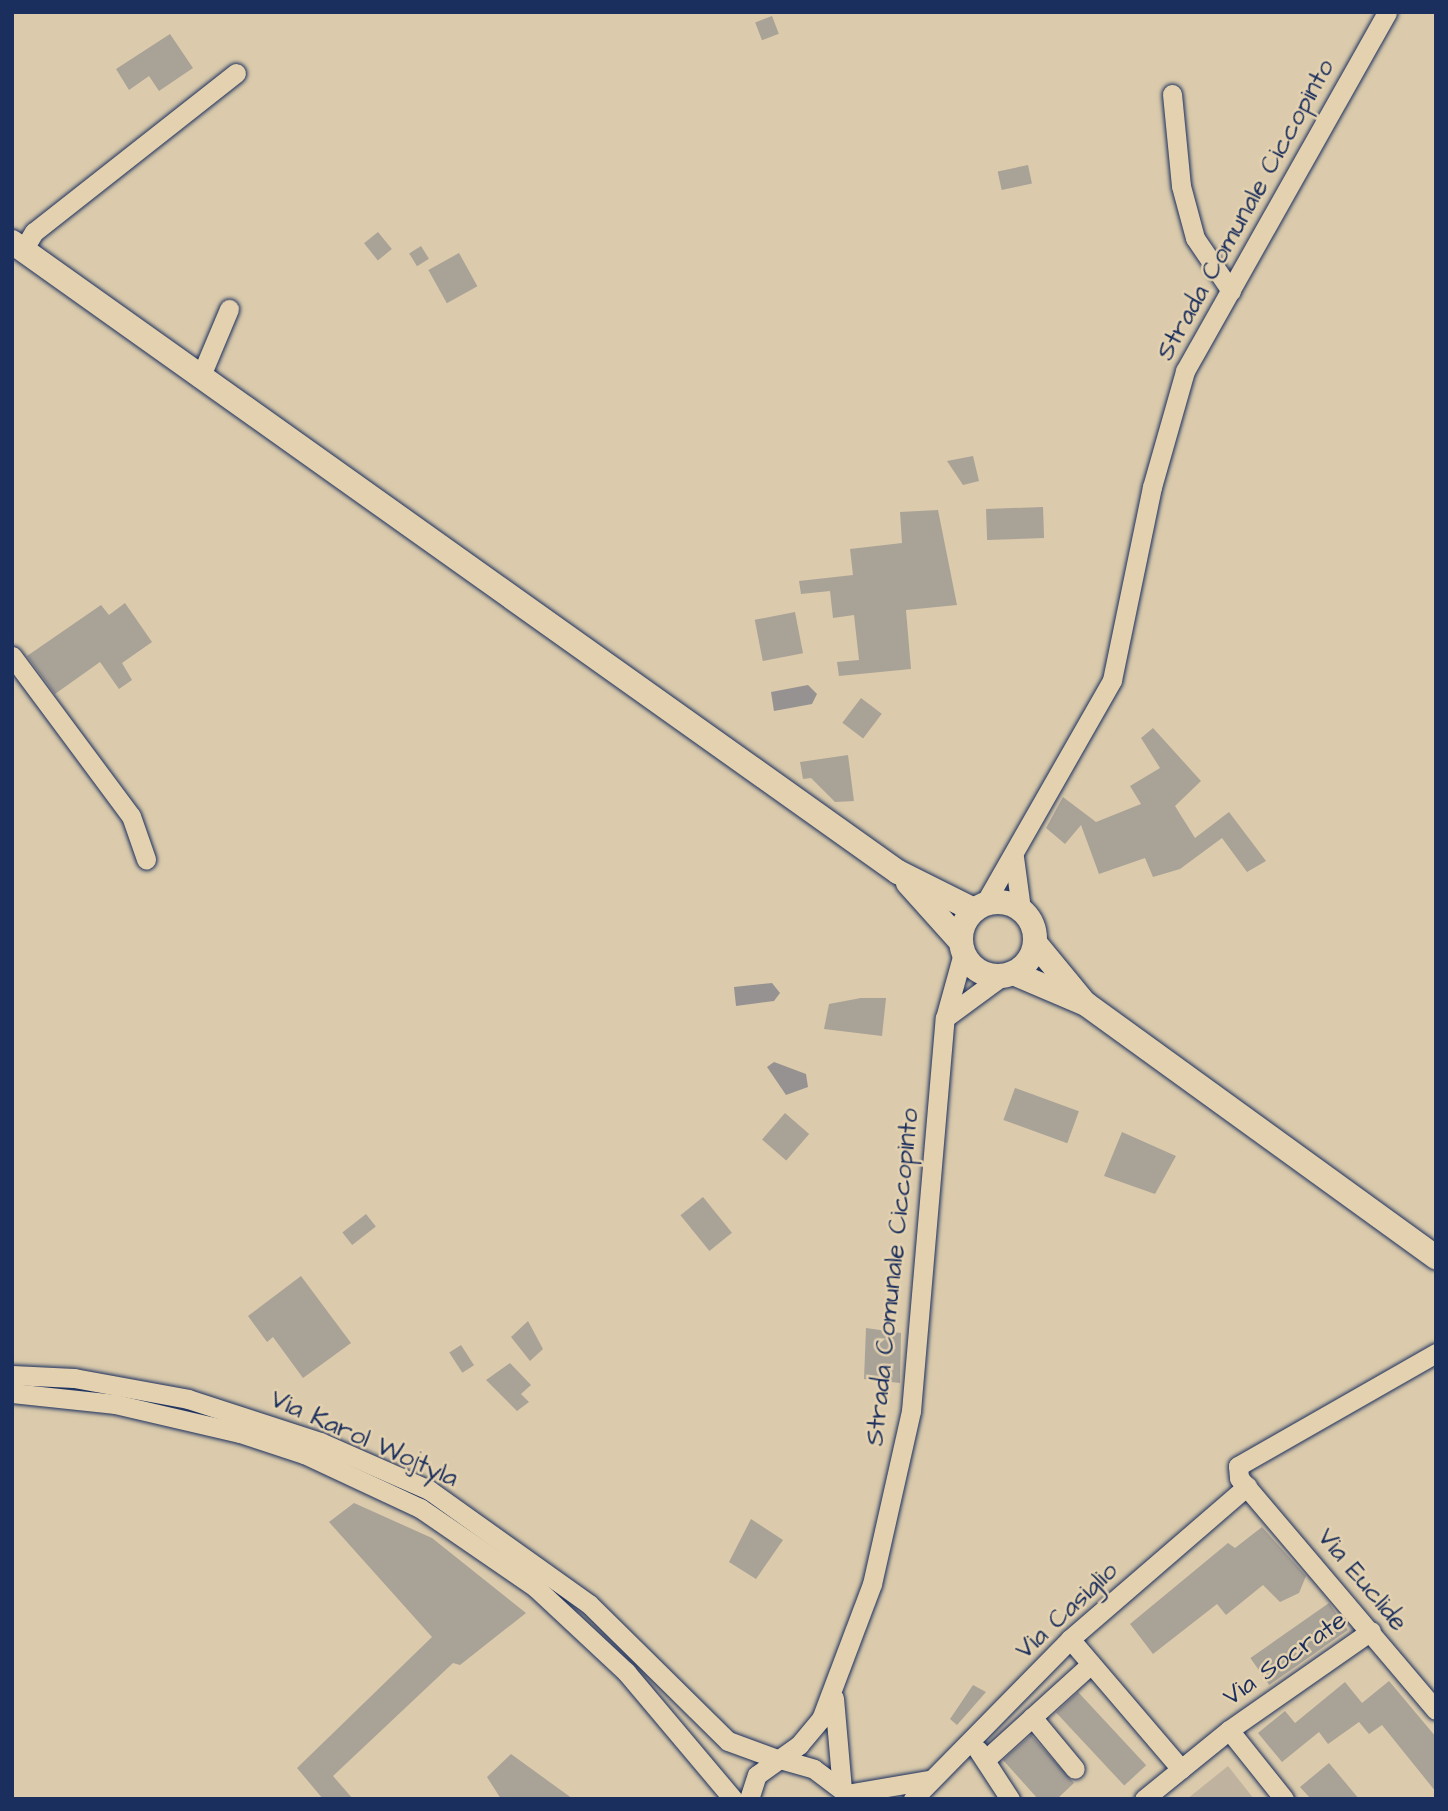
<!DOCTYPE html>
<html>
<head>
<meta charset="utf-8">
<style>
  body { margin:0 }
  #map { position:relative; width:1448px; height:1811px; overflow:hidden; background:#dbcbac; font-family:"Architects Daughter",sans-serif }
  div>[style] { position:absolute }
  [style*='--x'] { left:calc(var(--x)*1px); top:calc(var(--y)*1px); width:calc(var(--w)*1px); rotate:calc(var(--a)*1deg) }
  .green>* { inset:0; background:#bfb3a0 }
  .water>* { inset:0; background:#969291 }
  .building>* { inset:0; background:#a9a297; transform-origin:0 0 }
  .roads { filter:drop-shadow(0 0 2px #1b2f5e) drop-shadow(0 0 2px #1b2f5e) }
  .minor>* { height:19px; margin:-9.5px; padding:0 9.5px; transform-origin:9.5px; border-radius:9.5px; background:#e3d1af }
  .major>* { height:24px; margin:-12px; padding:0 12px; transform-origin:12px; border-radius:12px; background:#e3d1af }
  .major>.ring { margin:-12px; padding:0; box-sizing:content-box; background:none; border:24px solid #e3d1af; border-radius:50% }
  span { translate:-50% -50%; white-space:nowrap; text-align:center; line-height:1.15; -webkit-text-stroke:5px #e3d1af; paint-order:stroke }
  .street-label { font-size:26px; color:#1b2f5e }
  .frame { position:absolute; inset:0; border:14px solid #1b2f5e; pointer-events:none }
</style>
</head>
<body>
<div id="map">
  <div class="green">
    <i style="clip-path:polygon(1228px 1766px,1254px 1799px,1187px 1799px)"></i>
  </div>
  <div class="water">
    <i style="clip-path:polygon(808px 685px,817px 694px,812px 704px,774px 711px,771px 692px)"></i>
    <i style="clip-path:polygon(772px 983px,780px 993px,774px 1001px,736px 1006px,734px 987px)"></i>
    <i style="clip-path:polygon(774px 1062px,806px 1074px,808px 1087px,786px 1095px,767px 1067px)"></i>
  </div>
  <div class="building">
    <i style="left:772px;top:16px;width:19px;height:18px;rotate:69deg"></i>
    <i style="clip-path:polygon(170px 34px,193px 68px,159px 91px,149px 76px,129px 90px,116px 69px)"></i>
    <i style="left:1028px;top:165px;width:19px;height:31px;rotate:78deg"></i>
    <i style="left:378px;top:232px;width:22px;height:18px;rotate:51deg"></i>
    <i style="left:421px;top:246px;width:15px;height:14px;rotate:58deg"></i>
    <i style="left:459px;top:253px;width:38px;height:35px;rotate:61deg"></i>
    <i style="clip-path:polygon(973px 456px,979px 481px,963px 485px,947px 461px)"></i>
    <i style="left:1043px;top:507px;width:31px;height:57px;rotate:88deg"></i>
    <i style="clip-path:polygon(938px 510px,957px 605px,906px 610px,911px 669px,839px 676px,837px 662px,859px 660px,854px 615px,833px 618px,830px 591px,801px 594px,799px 581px,853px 575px,850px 549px,902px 543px,900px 512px)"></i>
    <i style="clip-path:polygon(125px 603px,152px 642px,122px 663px,132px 680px,119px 689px,100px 662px,55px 694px,27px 656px,101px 605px,109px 615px)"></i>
    <i style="left:795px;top:612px;width:42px;height:41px;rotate:79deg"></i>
    <i style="left:861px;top:698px;width:26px;height:31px;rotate:37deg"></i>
    <i style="clip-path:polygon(1153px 728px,1201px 781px,1175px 806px,1195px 838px,1229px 812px,1266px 861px,1247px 872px,1222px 838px,1180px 869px,1153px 877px,1145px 858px,1099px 874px,1081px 825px,1065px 844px,1046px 828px,1063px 797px,1096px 822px,1141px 804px,1130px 786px,1160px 768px,1141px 738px)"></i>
    <i style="clip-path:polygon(848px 755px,854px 801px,835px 802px,811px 778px,803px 779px,800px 762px)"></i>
    <i style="clip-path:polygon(861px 998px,886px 998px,882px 1036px,824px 1029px,829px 1004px)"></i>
    <i style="left:1015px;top:1088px;width:68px;height:34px;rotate:20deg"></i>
    <i style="left:785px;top:1113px;width:32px;height:35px;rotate:41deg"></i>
    <i style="clip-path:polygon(1122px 1132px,1176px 1156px,1155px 1194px,1104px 1176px)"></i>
    <i style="left:703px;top:1197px;width:46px;height:29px;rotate:51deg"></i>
    <i style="left:366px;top:1214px;width:16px;height:30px;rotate:52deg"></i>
    <i style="clip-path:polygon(301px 1276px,351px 1343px,303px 1378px,273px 1337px,267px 1342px,248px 1316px)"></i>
    <i style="clip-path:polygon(528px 1321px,543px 1349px,530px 1361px,511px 1337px)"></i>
    <i style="clip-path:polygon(866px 1328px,901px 1333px,900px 1383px,864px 1379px)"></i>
    <i style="left:461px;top:1345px;width:24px;height:14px;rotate:57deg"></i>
    <i style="clip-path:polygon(510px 1363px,531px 1385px,521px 1394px,529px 1402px,517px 1411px,486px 1380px)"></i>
    <i style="clip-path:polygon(354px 1503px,432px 1538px,526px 1613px,460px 1665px,453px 1663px,333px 1776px,353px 1799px,323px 1799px,297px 1768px,432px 1637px,329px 1522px)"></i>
    <i style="clip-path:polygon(751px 1519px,783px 1540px,756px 1579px,729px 1562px)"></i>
    <i style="clip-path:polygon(1262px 1527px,1306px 1576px,1299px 1593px,1280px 1602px,1263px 1585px,1226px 1615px,1217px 1604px,1153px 1654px,1130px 1624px,1228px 1543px,1235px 1548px)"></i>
    <i style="left:1329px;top:1603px;width:33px;height:96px;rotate:55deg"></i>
    <i style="clip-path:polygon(1389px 1681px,1436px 1737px,1436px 1792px,1382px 1725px,1369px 1734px,1359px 1722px,1328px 1744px,1319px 1732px,1282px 1762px,1258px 1733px,1285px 1711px,1295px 1723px,1345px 1682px,1362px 1703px)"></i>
    <i style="clip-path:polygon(973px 1685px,986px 1692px,957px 1725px,950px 1719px)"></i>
    <i style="left:1078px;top:1692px;width:100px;height:30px;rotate:47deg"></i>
    <i style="clip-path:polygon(1031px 1735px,1074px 1783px,1057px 1799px,1038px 1799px,1003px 1760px)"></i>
    <i style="clip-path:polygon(511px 1754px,573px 1799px,501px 1799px,487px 1777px)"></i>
    <i style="clip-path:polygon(1329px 1763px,1359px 1799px,1311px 1799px,1300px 1787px)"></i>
  </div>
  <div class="roads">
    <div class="minor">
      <i style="--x:1172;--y:94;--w:92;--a:84.4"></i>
      <i style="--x:1181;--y:186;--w:54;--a:74.9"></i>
      <i style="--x:1195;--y:238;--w:64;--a:55.8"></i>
      <i style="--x:23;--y:250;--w:21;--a:-59"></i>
      <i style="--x:34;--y:232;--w:257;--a:-38.2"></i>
      <i style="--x:200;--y:378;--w:75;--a:-67.2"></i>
      <i style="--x:12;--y:656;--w:199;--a:53.4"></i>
      <i style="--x:131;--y:816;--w:46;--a:70.8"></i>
      <i style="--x:1014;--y:857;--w:52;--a:82.3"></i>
      <i style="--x:985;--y:903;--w:257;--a:-60.3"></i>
      <i style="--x:1112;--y:680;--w:197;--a:-78.3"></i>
      <i style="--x:1152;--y:487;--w:121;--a:-74.1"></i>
      <i style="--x:1185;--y:371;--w:412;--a:-60.6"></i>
      <i style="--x:945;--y:1018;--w:71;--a:-36.4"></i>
      <i style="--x:1436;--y:1353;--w:228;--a:150.3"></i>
      <i style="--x:1238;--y:1466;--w:12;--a:85"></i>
      <i style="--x:1239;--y:1478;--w:304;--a:49.7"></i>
      <i style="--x:12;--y:1375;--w:62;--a:2.8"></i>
      <i style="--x:74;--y:1378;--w:116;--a:10.4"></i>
      <i style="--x:188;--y:1399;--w:139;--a:18"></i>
      <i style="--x:320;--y:1442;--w:119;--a:23.8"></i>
      <i style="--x:429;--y:1490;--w:196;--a:35.5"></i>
      <i style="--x:589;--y:1604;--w:195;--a:44.6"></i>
      <i style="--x:728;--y:1741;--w:52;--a:20.2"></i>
      <i style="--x:12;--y:1393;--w:104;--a:6.1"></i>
      <i style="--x:115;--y:1404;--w:128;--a:13.1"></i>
      <i style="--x:240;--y:1433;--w:67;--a:18.2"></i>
      <i style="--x:304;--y:1454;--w:128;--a:25"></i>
      <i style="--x:420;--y:1508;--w:140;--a:34.5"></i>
      <i style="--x:535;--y:1587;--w:125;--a:43"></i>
      <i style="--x:626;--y:1672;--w:166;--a:49.9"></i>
      <i style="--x:1070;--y:1639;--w:171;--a:49.5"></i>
      <i style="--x:834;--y:1698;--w:92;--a:85"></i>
      <i style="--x:1032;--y:1717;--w:67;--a:50.4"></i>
      <i style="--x:1229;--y:1730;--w:173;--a:-34.9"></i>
      <i style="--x:978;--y:1750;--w:59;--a:56.9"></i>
      <i style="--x:780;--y:1759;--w:35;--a:16"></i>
      <i style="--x:814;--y:1769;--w:38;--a:37"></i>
      <i style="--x:985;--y:1760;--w:143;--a:-42.2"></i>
      <i style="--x:846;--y:1794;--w:83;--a:-9.7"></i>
      <i style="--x:749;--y:1799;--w:25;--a:-72"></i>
      <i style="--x:757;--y:1775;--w:52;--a:-35.5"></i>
      <i style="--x:799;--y:1745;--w:34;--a:-50"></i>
      <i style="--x:821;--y:1719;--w:144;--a:-69.3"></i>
      <i style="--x:872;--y:1584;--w:177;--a:-77.3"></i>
      <i style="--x:911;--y:1411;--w:394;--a:-85.1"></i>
      <i style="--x:945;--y:1018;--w:67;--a:-74.5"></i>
      <i style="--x:913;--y:1799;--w:224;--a:-45.5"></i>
      <i style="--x:1070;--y:1639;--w:234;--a:-40.8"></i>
      <i style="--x:1144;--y:1799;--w:109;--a:-39.1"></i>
      <i style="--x:1229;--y:1730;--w:88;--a:51.4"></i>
    </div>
    <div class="major">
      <i style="--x:12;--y:242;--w:1087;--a:35.42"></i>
      <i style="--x:898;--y:872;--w:85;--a:26.6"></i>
      <i style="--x:908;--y:883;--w:78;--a:48.1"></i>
      <i class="ring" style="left:961px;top:902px;width:50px;height:50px"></i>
      <i style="--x:1035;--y:943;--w:75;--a:50.4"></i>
      <i style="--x:1013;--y:973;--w:79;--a:23"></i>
      <i style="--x:1086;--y:1004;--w:432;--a:35.9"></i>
    </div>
  </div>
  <div class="street-label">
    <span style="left:1246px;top:210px;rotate:-61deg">Strada Comunale Ciccopinto</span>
    <span style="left:893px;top:1277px;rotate:-84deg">Strada Comunale Ciccopinto</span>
    <span style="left:364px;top:1439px;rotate:24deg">Via Karol Wojtyla</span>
    <span style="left:1362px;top:1580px;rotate:50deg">Via Euclide</span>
    <span style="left:1067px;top:1611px;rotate:-43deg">Via Casiglio</span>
    <span style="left:1285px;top:1659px;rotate:-35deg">Via Socrate</span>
  </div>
  <div class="frame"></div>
</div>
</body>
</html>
